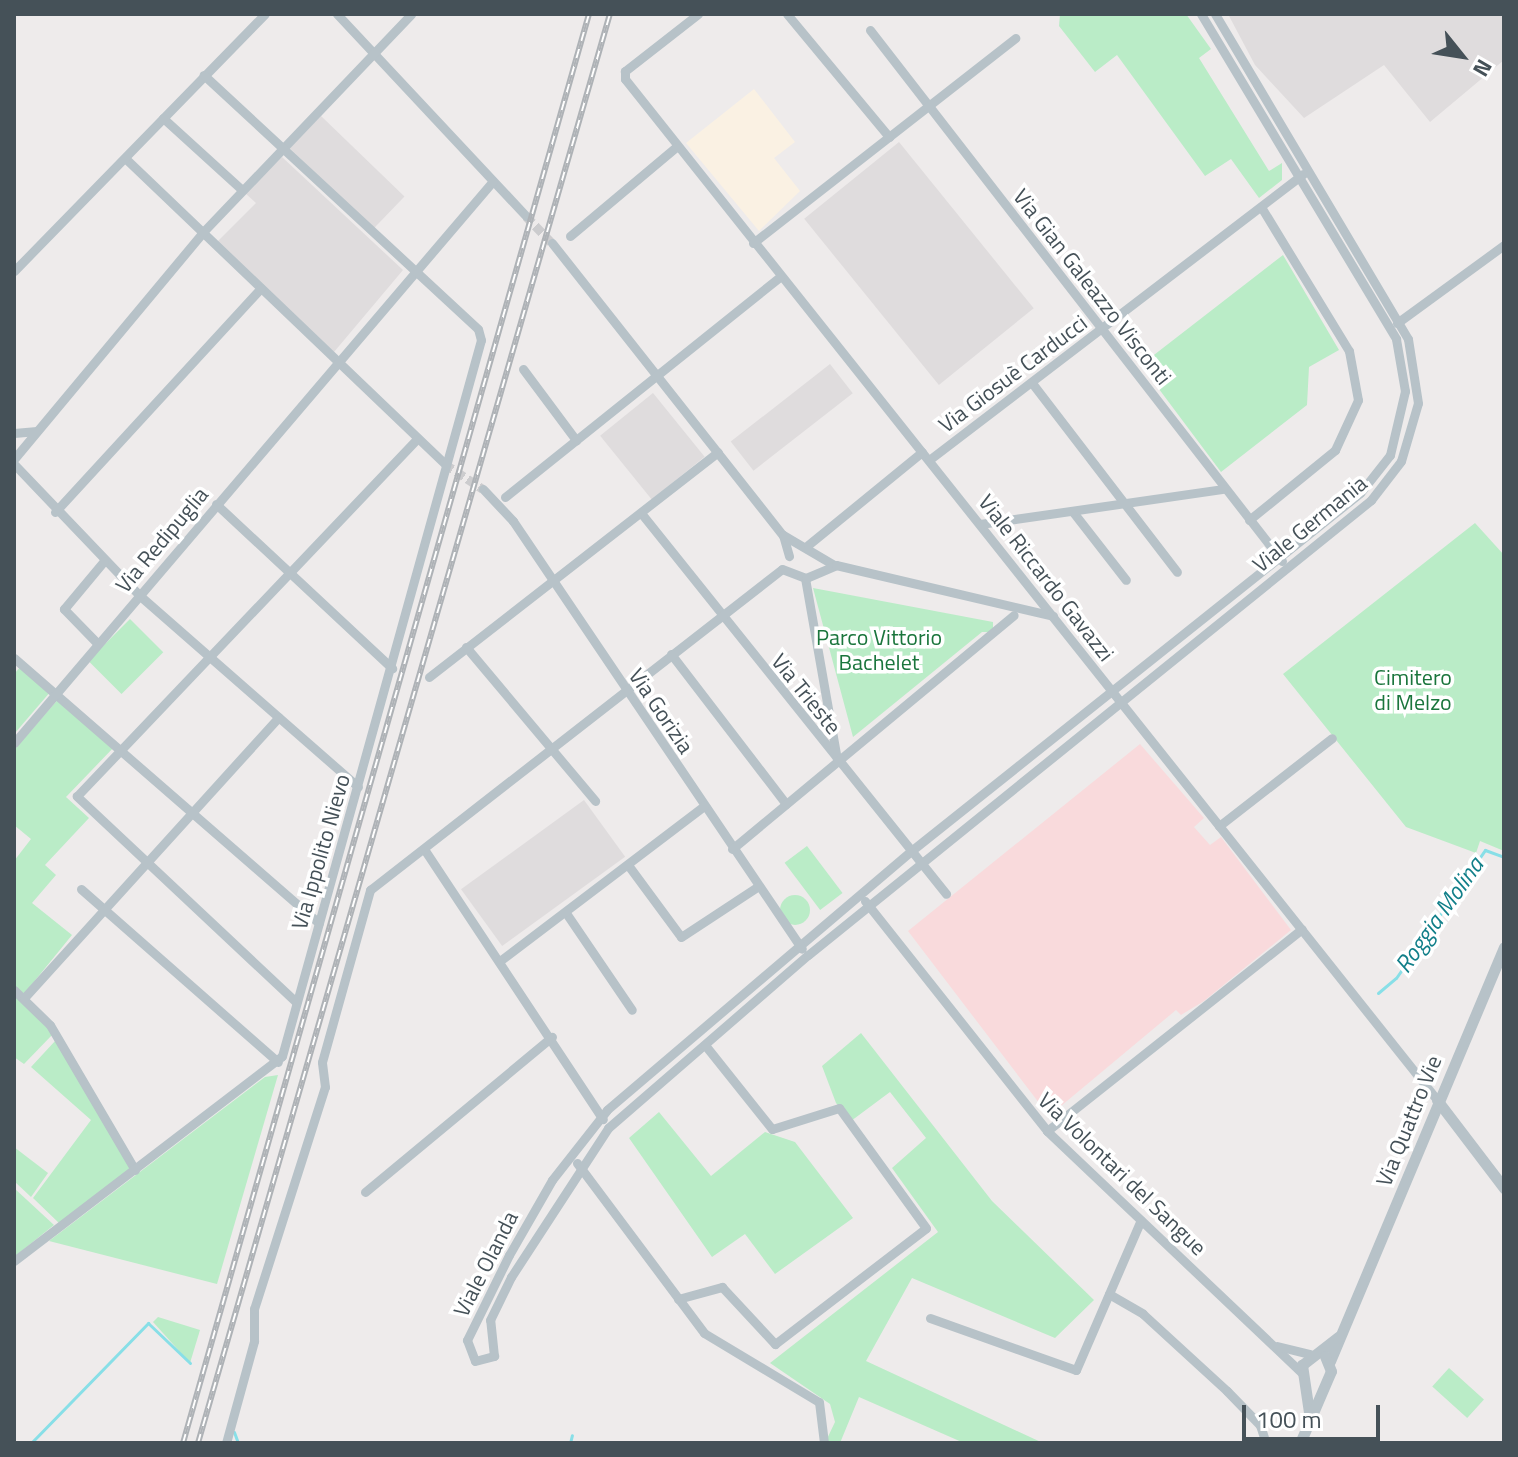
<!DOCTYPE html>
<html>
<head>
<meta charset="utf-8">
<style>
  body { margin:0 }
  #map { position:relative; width:1518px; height:1457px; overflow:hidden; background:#eeebeb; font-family:"Titillium Web",sans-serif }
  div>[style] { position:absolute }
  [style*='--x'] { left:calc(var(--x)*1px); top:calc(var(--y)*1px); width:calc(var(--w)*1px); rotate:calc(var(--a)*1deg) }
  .commercial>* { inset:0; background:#faf1e3 }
  .education>* { inset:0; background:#dfdcdd; transform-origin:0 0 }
  .medical>* { inset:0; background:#f9dadc }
  .green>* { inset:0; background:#baecc7; transform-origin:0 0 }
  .round { border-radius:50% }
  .stream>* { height:3px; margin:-1.5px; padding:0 1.5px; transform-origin:1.5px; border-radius:1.5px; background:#88dfe7 }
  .minor-tunnel>* { height:9px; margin-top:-4.5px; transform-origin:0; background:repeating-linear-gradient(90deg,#ccccce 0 9px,transparent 0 13.5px) }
  .minor>* { height:9px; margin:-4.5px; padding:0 4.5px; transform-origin:4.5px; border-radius:4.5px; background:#b7c2c8 }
  .tertiary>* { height:11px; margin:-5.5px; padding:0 5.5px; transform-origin:5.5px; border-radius:5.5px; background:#b7c2c8 }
  .rail>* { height:6px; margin-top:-3px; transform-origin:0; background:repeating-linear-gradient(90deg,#fff 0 9px,#aeb2b6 0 18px); box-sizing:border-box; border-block:2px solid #aeb2b6 }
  span { translate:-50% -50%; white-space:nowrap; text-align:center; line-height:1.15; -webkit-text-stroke:7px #fff; paint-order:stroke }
  .street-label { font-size:22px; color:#455158 }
  .park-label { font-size:22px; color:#1a753c }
  .water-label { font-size:24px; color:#117f89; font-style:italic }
  .frame { position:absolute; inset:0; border:16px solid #455158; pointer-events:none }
  .north { position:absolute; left:1422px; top:16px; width:80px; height:80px; -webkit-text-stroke:6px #fff; paint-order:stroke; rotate:120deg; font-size:22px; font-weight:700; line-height:32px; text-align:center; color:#455158 }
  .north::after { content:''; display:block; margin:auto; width:28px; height:36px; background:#455158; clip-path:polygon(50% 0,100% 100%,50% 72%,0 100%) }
  .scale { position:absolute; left:1242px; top:1405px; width:138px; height:36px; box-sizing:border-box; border:4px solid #455158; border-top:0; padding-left:10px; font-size:24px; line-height:28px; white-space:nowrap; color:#455158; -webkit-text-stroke:6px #fff; paint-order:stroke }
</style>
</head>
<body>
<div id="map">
  <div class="commercial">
    <i style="clip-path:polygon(754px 89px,795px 142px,774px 158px,800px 191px,759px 231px,686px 143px)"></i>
  </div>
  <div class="education">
    <i style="clip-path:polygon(1228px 14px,1504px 14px,1504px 60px,1430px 122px,1384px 65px,1304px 118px,1255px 65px)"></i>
    <i style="left:321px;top:116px;width:116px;height:45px;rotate:44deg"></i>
    <i style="left:899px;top:142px;width:214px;height:122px;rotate:51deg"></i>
    <i style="clip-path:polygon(282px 157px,403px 270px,334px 352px,216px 243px,256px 203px,245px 193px)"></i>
    <i style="left:830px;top:364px;width:37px;height:126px;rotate:52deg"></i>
    <i style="left:653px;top:393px;width:82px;height:68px;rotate:51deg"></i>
    <i style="left:584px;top:800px;width:70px;height:152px;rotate:54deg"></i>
  </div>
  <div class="medical">
    <i style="clip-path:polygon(1140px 744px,1204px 818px,1194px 827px,1210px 845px,1221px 837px,1291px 930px,1204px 1001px,1181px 1015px,1176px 1010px,1049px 1116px,908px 931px)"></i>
  </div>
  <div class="green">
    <i style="clip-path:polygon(1060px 14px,1186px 14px,1211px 49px,1199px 58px,1269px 171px,1282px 163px,1282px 180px,1259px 198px,1231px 159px,1205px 176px,1117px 55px,1095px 72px,1059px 26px)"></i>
    <i style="clip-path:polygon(1283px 255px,1339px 350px,1309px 367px,1307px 405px,1221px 472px,1141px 365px)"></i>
    <i style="clip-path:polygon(1475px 523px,1504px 555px,1504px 851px,1480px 841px,1476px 853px,1406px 827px,1283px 674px)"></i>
    <i style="clip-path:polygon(813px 588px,993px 622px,993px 632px,982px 632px,853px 737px)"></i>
    <i style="left:130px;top:619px;width:47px;height:59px;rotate:45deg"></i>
    <i style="clip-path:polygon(21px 666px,51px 691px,15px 733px,15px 673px)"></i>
    <i style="clip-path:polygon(61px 696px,116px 745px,66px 797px,89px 818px,45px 865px,56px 875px,32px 903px,72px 935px,24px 994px,14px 986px,14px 861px,31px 839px,14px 825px,14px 750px)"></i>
    <i style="left:807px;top:846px;width:59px;height:28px;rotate:53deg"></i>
    <i class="round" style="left:780px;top:895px;width:30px;height:30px"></i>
    <i style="clip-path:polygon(14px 993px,53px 1034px,24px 1064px,14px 1057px)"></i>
    <i style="clip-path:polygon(861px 1033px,992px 1201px,1094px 1300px,1055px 1338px,912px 1278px,866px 1361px,1043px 1443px,964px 1443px,859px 1397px,840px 1443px,825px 1443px,835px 1422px,830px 1404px,770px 1363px,938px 1232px,892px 1168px,926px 1138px,890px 1092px,851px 1121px,836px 1103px,822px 1066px)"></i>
    <i style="clip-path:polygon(56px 1040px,131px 1169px,60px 1224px,33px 1198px,91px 1120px,31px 1067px)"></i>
    <i style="clip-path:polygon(278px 1075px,217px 1284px,49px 1241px,265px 1077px)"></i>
    <i style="clip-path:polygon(659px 1112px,711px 1176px,765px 1132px,795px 1142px,853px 1218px,775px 1274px,745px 1234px,712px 1257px,629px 1138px)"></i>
    <i style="clip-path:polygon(14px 1147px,48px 1173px,31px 1197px,14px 1181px)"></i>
    <i style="clip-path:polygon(14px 1188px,54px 1225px,14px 1257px)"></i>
    <i style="clip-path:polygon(158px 1317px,200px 1330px,190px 1363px,153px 1322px)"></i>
    <i style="left:1449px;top:1368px;width:47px;height:25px;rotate:42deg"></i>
  </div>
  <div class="stream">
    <i style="--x:1378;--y:993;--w:23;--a:-40"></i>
    <i style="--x:1396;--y:978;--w:156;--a:-55.2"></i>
    <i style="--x:1485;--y:850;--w:20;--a:20"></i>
    <i style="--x:234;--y:1432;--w:12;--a:70"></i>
    <i style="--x:31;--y:1443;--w:168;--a:-45.7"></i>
    <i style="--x:148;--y:1323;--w:58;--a:43.6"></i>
    <i style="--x:570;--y:1443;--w:8;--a:-76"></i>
  </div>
  <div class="minor-tunnel">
    <i style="--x:526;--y:216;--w:37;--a:46"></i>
    <i style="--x:445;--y:464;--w:45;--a:33.3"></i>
  </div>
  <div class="minor">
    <i style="--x:337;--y:14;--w:277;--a:46.9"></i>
    <i style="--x:698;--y:14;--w:93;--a:142"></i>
    <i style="--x:625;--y:71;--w:8;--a:90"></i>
    <i style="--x:625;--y:79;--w:1305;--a:51.5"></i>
    <i style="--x:787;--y:14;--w:160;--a:50.3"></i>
    <i style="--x:1201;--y:14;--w:379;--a:59"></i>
    <i style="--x:1396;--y:339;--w:53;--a:80.2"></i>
    <i style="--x:1405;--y:391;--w:66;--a:103.2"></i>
    <i style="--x:1390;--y:455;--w:48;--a:128.3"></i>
    <i style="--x:1360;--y:493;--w:574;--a:141.43"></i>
    <i style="--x:911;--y:851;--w:399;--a:139.6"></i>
    <i style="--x:607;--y:1110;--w:89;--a:128.2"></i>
    <i style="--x:552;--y:1180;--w:86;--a:119.8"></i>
    <i style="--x:509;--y:1255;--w:95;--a:116.3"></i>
    <i style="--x:467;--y:1340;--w:22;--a:69"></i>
    <i style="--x:475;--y:1361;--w:20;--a:-15"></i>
    <i style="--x:494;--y:1356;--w:36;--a:-96"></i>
    <i style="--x:490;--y:1320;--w:48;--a:-64"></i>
    <i style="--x:511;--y:1277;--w:178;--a:-56.9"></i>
    <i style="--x:608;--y:1128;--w:264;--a:-40.9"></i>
    <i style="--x:808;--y:955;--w:724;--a:-38.94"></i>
    <i style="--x:1371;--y:500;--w:49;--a:-52.4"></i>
    <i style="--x:1401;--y:461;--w:60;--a:-73.7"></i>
    <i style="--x:1418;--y:403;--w:65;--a:-98.9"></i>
    <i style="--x:1408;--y:339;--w:378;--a:-120.7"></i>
    <i style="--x:870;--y:30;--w:672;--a:52.19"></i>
    <i style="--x:163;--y:118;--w:107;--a:42.3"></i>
    <i style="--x:126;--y:159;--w:441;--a:43.7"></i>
    <i style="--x:570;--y:236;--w:138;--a:-40"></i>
    <i style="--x:552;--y:243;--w:372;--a:51.7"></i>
    <i style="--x:783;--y:535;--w:22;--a:74"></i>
    <i style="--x:753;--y:243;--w:333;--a:-38"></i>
    <i style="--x:14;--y:271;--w:359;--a:-45.7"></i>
    <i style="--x:1397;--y:323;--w:132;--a:-36.1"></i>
    <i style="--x:523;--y:369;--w:89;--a:53.3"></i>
    <i style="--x:1032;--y:383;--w:238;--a:52.5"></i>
    <i style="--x:14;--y:433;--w:23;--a:-5"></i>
    <i style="--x:14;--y:459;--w:295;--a:-50.2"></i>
    <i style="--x:203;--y:232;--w:301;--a:-46.3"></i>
    <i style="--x:929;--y:460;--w:471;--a:-37.4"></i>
    <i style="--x:14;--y:464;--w:181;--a:46.3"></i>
    <i style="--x:139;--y:595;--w:291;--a:41.2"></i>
    <i style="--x:483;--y:489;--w:44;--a:46.8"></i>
    <i style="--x:513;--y:521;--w:516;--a:55.97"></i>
    <i style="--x:505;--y:497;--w:352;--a:-38.7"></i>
    <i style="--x:216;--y:504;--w:241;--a:43"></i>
    <i style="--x:55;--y:512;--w:304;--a:-47.4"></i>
    <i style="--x:1073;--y:512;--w:86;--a:52.1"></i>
    <i style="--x:641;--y:513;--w:488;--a:51.3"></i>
    <i style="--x:1249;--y:520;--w:111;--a:-39.1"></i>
    <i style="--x:1335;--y:450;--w:55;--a:-65.3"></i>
    <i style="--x:1358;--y:400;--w:50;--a:-100.4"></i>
    <i style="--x:1349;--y:351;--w:169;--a:-121.4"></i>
    <i style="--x:980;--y:524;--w:246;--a:-8.2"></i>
    <i style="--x:783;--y:535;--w:59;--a:30.5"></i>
    <i style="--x:808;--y:545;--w:147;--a:-39.2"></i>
    <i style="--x:805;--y:578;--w:184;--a:80"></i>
    <i style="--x:98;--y:644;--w:49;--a:-134.2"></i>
    <i style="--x:64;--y:609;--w:62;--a:-50.2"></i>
    <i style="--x:466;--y:647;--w:201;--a:50"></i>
    <i style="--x:671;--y:654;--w:189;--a:52.5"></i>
    <i style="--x:14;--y:658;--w:404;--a:41"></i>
    <i style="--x:429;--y:677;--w:366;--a:-37.9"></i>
    <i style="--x:14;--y:743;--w:738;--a:-49.56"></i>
    <i style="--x:1219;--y:826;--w:143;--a:-37.9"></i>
    <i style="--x:424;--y:849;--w:324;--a:56.5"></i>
    <i style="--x:732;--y:849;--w:366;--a:-39.7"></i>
    <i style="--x:628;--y:865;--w:89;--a:53.6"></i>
    <i style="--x:681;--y:937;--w:91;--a:-33.3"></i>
    <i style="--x:81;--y:889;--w:262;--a:41.3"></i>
    <i style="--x:865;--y:901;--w:293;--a:51.6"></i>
    <i style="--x:1047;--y:1131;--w:354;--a:43.5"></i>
    <i style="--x:566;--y:913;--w:117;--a:55.8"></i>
    <i style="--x:501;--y:960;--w:255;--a:-37.2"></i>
    <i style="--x:14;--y:990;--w:50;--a:44.2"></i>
    <i style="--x:50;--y:1025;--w:168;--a:59.6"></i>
    <i style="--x:24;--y:998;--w:379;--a:-47.8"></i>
    <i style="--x:296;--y:1002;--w:301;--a:-136.8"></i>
    <i style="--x:77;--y:796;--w:492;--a:-46.4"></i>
    <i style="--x:1047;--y:1131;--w:325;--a:-38.4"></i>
    <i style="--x:577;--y:1163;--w:212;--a:53.2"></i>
    <i style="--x:704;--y:1333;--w:134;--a:31"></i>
    <i style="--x:819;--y:1402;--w:41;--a:83"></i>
    <i style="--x:365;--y:1192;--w:243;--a:-39.7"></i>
    <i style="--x:14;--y:1261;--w:337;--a:-37.4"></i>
    <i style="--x:282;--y:1056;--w:743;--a:-74.47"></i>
    <i style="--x:481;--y:340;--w:11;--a:-105"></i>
    <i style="--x:478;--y:329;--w:374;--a:-137.2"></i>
    <i style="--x:1109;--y:1294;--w:39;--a:30"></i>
    <i style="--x:1143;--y:1314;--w:114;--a:42.5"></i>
    <i style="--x:1227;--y:1391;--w:47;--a:45.9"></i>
    <i style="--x:1260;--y:1425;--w:19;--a:72"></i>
    <i style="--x:678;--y:1299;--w:46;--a:-15.3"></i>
    <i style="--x:722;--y:1287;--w:78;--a:47.1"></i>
    <i style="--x:775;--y:1344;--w:190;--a:-37.5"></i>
    <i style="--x:926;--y:1228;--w:148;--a:-125.9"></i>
    <i style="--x:839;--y:1108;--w:70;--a:162.6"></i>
    <i style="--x:772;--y:1129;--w:107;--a:-128.6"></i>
    <i style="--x:930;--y:1318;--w:155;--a:19.6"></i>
    <i style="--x:1076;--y:1370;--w:163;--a:-66.6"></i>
    <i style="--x:1277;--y:1346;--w:34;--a:14"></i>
    <i style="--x:226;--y:1443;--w:106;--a:-74.6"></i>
    <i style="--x:254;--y:1341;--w:32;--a:-90"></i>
    <i style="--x:254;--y:1309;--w:233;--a:-72.3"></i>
    <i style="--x:325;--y:1087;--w:25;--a:-97"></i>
    <i style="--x:322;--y:1062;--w:179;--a:-74.4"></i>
    <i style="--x:370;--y:890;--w:522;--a:-37.92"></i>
    <i style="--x:782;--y:569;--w:26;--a:21"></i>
    <i style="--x:806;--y:578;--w:33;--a:-23"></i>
    <i style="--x:836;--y:565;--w:223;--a:13.2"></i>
  </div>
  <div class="tertiary">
    <i style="--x:1437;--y:1100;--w:111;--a:52.7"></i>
    <i style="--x:1330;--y:1361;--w:449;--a:-67.2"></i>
    <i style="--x:1310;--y:1419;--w:55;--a:-98.4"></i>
    <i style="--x:1302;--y:1365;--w:46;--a:-37.9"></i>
    <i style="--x:1300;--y:1443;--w:78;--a:-66.7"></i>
    <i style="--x:1331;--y:1371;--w:16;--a:-112"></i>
  </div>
  <div class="rail">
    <i style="--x:183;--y:1443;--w:1486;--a:-74.14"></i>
    <i style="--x:198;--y:1443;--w:1487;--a:-73.92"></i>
  </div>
  <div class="street-label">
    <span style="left:1092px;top:287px;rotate:52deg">Via Gian Galeazzo Visconti</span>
    <span style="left:1013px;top:374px;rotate:-37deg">Via Giosuè Carducci</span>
    <span style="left:1310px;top:524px;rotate:-39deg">Viale Germania</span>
    <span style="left:162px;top:540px;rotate:-50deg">Via Redipuglia</span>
    <span style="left:1046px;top:578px;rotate:52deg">Viale Riccardo Gavazzi</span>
    <span style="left:806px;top:694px;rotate:51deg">Via Trieste</span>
    <span style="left:661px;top:711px;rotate:56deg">Via Gorizia</span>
    <span style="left:321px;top:852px;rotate:-74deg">Via Ippolito Nievo</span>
    <span style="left:1409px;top:1121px;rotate:-68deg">Via Quattro Vie</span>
    <span style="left:1122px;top:1174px;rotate:44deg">Via Volontari del Sangue</span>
    <span style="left:486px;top:1264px;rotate:-63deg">Viale Olanda</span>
  </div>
  <div class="park-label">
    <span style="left:879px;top:650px">Parco Vittorio<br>Bachelet</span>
    <span style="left:1413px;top:690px">Cimitero<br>di Melzo</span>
  </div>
  <div class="water-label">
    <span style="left:1439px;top:915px;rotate:-55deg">Roggia Molina</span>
  </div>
  <div class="frame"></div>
  <div class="north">N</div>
  <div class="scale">100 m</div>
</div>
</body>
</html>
